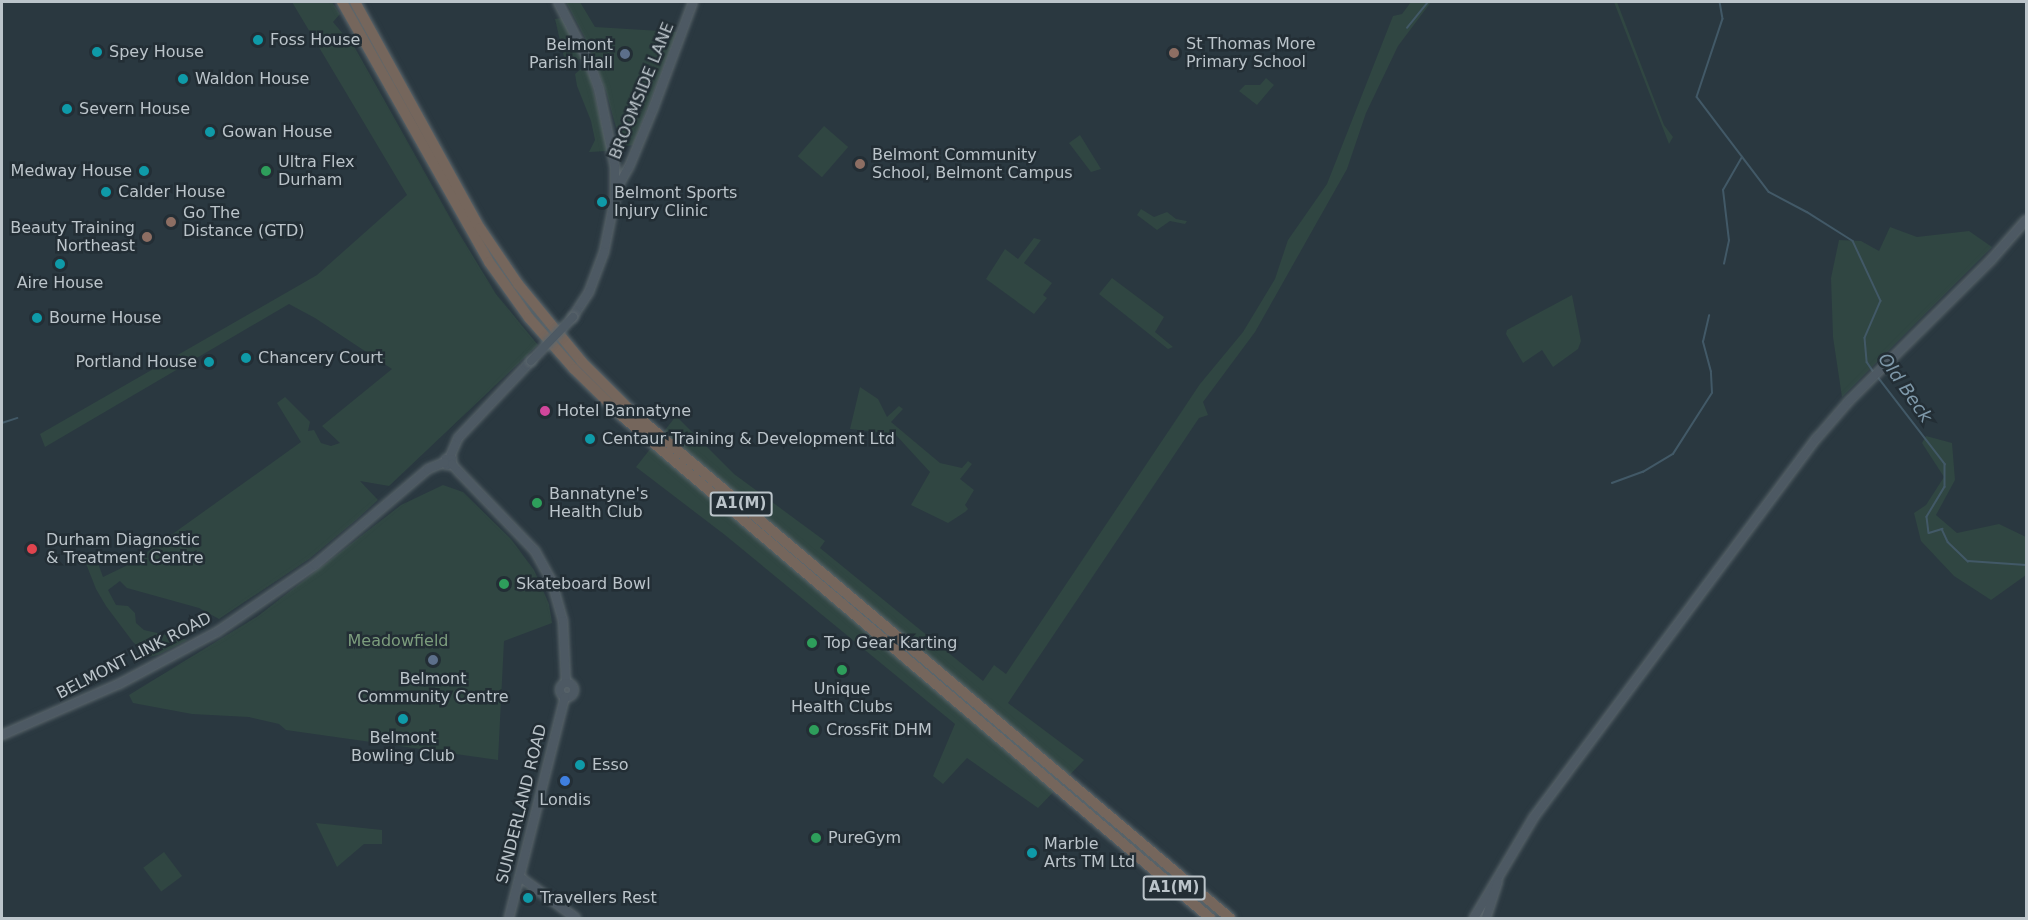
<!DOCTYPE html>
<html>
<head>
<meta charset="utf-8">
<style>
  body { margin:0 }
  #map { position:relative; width:2028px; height:920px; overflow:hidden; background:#2a3840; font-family:"DejaVu Sans",sans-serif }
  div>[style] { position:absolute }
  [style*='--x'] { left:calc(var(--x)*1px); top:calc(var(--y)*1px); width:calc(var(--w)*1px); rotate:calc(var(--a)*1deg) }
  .green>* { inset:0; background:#304642; transform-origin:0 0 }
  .stream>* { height:1.5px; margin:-0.75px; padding:0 0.75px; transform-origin:0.75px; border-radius:0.75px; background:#425967 }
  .roads { filter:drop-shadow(0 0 2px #5c676d) drop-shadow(0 0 2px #5c676d) }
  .secondary>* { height:8px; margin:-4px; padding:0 4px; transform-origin:4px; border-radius:4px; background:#4d5963 }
  .secondary>.ring { margin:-4px; padding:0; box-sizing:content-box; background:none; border:8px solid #4d5963; border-radius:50% }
  .highway>* { height:10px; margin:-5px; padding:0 5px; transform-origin:5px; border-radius:5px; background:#75665c }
  .bridges { filter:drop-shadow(0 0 2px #5c676d) drop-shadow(0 0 2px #5c676d) }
  .secondary-bridge>* { height:8px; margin:-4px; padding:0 4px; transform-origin:4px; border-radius:4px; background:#4d5963 }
  .dots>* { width:16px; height:16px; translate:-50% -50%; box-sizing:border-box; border:3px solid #232e35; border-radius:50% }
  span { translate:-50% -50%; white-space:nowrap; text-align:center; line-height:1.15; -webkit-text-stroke:5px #232e35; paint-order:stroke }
  .shield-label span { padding:2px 4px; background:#232e35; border:2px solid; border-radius:4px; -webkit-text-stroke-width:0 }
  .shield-label { font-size:15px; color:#bbc4ca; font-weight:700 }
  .poi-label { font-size:16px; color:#bbc4ca }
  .left { translate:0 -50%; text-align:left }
  .right { translate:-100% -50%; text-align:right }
  .street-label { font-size:16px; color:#bbc4ca }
  .park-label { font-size:16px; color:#7c9d7d }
  .water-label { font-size:18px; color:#7f99aa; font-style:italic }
  .frame { position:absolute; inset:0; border:3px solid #bbc4ca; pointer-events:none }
</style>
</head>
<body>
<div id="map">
  <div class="green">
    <i style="clip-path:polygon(292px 2px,332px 2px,340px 14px,333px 22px,355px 48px,457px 230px,496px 294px,538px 345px,389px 486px,360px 481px,378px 500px,356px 520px,309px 559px,219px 619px,199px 608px,127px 588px,120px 581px,108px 590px,116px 605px,128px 606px,135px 613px,136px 623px,144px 630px,188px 640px,158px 655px,149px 657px,133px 642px,106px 606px,96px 589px,83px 556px,94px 552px,103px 577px,132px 563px,301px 442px,277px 403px,285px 397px,310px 422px,308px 431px,314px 430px,321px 443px,331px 446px,340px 443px,322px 426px,392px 369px,315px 318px,289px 304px,45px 447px,40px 434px,317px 275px,407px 195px)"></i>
    <i style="clip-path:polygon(566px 2px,580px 2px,595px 27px,677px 32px,633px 145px,626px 146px,620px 142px,606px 91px,585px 38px)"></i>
    <i style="clip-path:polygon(1411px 2px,1431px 2px,1398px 46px,1366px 113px,1347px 169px,1255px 332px,1203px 402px,1208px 415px,1199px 418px,1008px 703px,1084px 760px,1038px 808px,967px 758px,943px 784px,933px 776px,955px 724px,725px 535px,636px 467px,676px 416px,734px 474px,825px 541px,820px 548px,983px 681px,994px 665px,1006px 674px,1200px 384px,1243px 332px,1275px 279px,1288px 240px,1327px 184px,1393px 16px,1402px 14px)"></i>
    <i style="clip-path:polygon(1614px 2px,1617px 2px,1664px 125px,1673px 137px,1669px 144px)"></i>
    <i style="clip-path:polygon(562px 18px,582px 58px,566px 66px,555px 19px)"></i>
    <i style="clip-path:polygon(581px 69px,587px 71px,590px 77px,608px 151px,589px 152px,595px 140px,591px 121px,577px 86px,575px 74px)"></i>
    <i style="clip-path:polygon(1266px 78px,1274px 85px,1257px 105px,1239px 91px,1245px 85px,1260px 85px)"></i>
    <i style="left:824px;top:126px;width:32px;height:40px;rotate:41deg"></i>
    <i style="clip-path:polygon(1080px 135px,1101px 169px,1091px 172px,1069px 143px)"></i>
    <i style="clip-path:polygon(1141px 209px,1154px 217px,1167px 212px,1176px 219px,1187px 221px,1185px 224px,1170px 221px,1157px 230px,1137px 215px)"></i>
    <i style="clip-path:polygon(1890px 227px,1917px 237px,1969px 231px,1992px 247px,1842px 397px,1833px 337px,1831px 278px,1839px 240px,1861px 241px,1879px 251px)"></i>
    <i style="clip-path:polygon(1034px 238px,1041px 240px,1024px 263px,1052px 283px,1043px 295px,1047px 298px,1034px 314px,986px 279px,1005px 249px,1018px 259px)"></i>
    <i style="clip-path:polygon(1112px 278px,1164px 317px,1155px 332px,1173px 347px,1168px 349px,1099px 294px)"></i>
    <i style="clip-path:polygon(1572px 295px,1581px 341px,1578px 349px,1553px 367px,1542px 350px,1523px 363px,1506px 334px,1507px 330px)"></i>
    <i style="clip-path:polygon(860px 387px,878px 399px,887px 417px,899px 406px,903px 409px,891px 422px,940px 463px,962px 468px,968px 461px,972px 464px,960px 479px,974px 490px,965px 505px,968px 509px,965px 512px,948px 523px,911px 505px,930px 472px,895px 434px,850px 429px)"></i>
    <i style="clip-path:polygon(1926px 436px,1952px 443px,1955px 480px,1936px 515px,1957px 533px,1999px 524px,2026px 537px,2026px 575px,1991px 600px,1954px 576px,1921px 541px,1914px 513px,1926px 505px,1944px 477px,1922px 443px)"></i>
    <i style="clip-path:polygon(443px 485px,463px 492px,511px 539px,534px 570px,549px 604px,552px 623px,504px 641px,498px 760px,286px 730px,279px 724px,249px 717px,192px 714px,133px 703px,129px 695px,258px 616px,401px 505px)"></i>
    <i style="clip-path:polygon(316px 823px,382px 830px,382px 844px,364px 844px,337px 867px)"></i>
    <i style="left:164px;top:852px;width:30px;height:26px;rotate:53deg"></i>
  </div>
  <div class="stream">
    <i style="--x:1720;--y:2;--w:17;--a:80"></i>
    <i style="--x:1723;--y:19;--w:82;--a:108.4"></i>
    <i style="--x:1697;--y:97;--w:119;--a:52.8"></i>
    <i style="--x:1769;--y:192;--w:43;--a:27.8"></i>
    <i style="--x:1807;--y:212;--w:54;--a:32.2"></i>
    <i style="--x:1853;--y:241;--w:66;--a:65"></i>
    <i style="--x:1881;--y:301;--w:40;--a:113.4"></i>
    <i style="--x:1865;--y:338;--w:24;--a:85"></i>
    <i style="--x:1867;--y:362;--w:11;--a:56"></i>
    <i style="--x:1407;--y:28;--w:33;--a:-51"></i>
    <i style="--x:1724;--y:264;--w:24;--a:-78"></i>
    <i style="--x:1729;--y:241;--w:51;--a:-96.7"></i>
    <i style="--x:1723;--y:190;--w:38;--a:-60"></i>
    <i style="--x:1878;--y:377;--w:110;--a:52.4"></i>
    <i style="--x:1945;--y:464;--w:23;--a:90"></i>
    <i style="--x:1945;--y:487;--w:35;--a:121"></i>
    <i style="--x:1927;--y:517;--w:16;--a:83"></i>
    <i style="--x:1929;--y:533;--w:14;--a:-17"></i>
    <i style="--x:1942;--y:529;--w:14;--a:65"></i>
    <i style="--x:1948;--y:542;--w:28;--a:44"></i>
    <i style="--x:1968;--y:561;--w:58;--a:3.9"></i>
    <i style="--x:2;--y:423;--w:16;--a:-18"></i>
    <i style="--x:1612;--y:483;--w:33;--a:-20"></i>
    <i style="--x:1643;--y:472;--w:35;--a:-31"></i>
    <i style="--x:1673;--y:454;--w:72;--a:-57.4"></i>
    <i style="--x:1712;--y:393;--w:21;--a:-93"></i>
    <i style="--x:1711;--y:372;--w:31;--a:-105"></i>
    <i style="--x:1703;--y:342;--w:27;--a:-77"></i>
  </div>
  <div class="roads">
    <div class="secondary">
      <i style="--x:558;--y:2;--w:70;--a:62.7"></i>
      <i style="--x:590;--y:64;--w:27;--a:70"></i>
      <i style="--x:599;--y:89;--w:80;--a:78.4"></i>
      <i style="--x:615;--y:167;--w:31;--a:90"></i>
      <i style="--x:615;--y:198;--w:55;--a:101.5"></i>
      <i style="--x:604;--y:252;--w:43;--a:110.6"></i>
      <i style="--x:589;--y:292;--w:30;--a:123"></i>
      <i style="--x:616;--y:190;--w:26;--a:-61"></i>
      <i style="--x:629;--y:167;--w:63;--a:-67.5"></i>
      <i style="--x:653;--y:109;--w:114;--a:-69.5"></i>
      <i style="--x:450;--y:457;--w:21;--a:-67"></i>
      <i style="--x:458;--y:438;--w:106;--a:-46.5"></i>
      <i style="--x:452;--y:464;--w:5;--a:169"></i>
      <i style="--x:447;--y:465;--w:6;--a:-99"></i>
      <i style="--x:446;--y:459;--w:6;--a:0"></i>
      <i style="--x:452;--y:459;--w:5;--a:90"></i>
      <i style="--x:452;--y:464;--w:11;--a:49"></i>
      <i style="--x:459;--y:472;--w:110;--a:46.1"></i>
      <i style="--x:535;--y:551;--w:35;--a:61"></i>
      <i style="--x:552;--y:582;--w:41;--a:74.2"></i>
      <i style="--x:563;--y:621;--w:62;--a:87.2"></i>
      <i class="ring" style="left:560px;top:683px;width:6px;height:6px"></i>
      <i style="--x:2;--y:735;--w:128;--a:-23.6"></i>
      <i style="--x:119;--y:684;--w:111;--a:-28"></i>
      <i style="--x:217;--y:632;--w:119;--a:-34.4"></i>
      <i style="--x:315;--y:565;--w:148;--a:-40.3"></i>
      <i style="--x:428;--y:469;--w:18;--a:-22"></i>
      <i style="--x:520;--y:877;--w:69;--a:36.2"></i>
      <i style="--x:509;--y:918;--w:228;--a:-75.8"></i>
      <i style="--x:1474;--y:918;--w:117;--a:-59.3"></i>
      <i style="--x:1534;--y:817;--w:473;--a:-53.3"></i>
      <i style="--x:1817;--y:438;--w:49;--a:-49.1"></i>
      <i style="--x:1849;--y:401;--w:200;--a:-44.8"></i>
      <i style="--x:1991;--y:260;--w:53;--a:-48.8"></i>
      <i style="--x:1486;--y:918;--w:38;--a:-72"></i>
    </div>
    <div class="highway">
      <i style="--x:342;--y:2;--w:299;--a:60.5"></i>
      <i style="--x:489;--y:262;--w:69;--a:54.5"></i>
      <i style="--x:529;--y:318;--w:68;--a:48.6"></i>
      <i style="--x:574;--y:369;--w:69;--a:44.4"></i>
      <i style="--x:623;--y:417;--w:772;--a:40.48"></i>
      <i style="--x:355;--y:2;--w:258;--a:61.1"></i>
      <i style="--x:480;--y:228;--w:68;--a:55.8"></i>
      <i style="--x:518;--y:284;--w:101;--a:50.6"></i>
      <i style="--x:582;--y:362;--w:68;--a:45"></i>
      <i style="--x:630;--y:410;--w:786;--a:40.25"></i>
    </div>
  </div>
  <div class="bridges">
    <div class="secondary-bridge">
      <i style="--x:531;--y:361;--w:61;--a:-46.3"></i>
    </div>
  </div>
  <div class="dots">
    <i style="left:258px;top:40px;background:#0f9aa8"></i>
    <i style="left:97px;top:52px;background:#0f9aa8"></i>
    <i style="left:1174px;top:53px;background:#8d6e63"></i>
    <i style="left:625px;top:54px;background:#5c6f8a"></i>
    <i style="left:183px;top:79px;background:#0f9aa8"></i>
    <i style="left:67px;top:109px;background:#0f9aa8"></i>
    <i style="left:210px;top:132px;background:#0f9aa8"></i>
    <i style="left:860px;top:164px;background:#8d6e63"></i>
    <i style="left:144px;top:171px;background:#0f9aa8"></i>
    <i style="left:266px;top:171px;background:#2e9e5b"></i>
    <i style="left:106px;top:192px;background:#0f9aa8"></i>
    <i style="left:602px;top:202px;background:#0f9aa8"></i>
    <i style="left:171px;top:222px;background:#8d6e63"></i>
    <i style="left:147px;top:237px;background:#8d6e63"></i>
    <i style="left:60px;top:264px;background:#0f9aa8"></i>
    <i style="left:37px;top:318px;background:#0f9aa8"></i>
    <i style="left:246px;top:358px;background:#0f9aa8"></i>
    <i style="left:209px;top:362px;background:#0f9aa8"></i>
    <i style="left:545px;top:411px;background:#d1479c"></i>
    <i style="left:590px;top:439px;background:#0f9aa8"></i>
    <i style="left:537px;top:503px;background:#2e9e5b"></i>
    <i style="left:32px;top:549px;background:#e0444e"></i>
    <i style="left:504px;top:584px;background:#2e9e5b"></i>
    <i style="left:812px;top:643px;background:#2e9e5b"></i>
    <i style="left:433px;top:660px;background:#5c6f8a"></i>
    <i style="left:842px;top:670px;background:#2e9e5b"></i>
    <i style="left:403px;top:719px;background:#0f9aa8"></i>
    <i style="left:814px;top:730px;background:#2e9e5b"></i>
    <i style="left:580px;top:765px;background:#0f9aa8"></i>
    <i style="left:565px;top:781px;background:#3f7fe0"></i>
    <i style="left:816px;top:838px;background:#2e9e5b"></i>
    <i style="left:1032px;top:853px;background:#0f9aa8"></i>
    <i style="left:528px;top:898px;background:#0f9aa8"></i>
  </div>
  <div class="shield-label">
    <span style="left:741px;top:504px">A1(M)</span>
    <span style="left:1174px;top:888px">A1(M)</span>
  </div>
  <div class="poi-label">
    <span class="left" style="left:270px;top:40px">Foss House</span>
    <span class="left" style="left:1186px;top:53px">St Thomas More<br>Primary School</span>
    <span class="right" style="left:613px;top:54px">Belmont<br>Parish Hall</span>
    <span class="left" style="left:109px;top:52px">Spey House</span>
    <span class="left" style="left:195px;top:79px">Waldon House</span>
    <span class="left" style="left:79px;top:109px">Severn House</span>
    <span class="left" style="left:222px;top:132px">Gowan House</span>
    <span class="left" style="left:872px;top:164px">Belmont Community<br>School, Belmont Campus</span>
    <span class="left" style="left:278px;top:171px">Ultra Flex<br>Durham</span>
    <span class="right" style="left:132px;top:171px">Medway House</span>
    <span class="left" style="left:118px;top:192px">Calder House</span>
    <span class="left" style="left:614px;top:202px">Belmont Sports<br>Injury Clinic</span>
    <span class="left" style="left:183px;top:222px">Go The<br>Distance (GTD)</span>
    <span class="right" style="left:135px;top:237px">Beauty Training<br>Northeast</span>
    <span style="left:60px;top:283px">Aire House</span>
    <span class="left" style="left:49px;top:318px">Bourne House</span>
    <span class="left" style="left:258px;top:358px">Chancery Court</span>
    <span class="right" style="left:197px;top:362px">Portland House</span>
    <span class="left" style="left:557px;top:411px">Hotel Bannatyne</span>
    <span class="left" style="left:602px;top:439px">Centaur Training &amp; Development Ltd</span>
    <span class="left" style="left:549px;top:503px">Bannatyne's<br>Health Club</span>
    <span class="left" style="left:46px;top:549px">Durham Diagnostic<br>&amp; Treatment Centre</span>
    <span class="left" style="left:516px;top:584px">Skateboard Bowl</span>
    <span class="left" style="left:824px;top:643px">Top Gear Karting</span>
    <span style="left:433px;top:688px">Belmont<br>Community Centre</span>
    <span style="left:842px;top:698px">Unique<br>Health Clubs</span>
    <span class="left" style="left:826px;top:730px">CrossFit DHM</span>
    <span style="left:403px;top:747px">Belmont<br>Bowling Club</span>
    <span class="left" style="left:592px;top:765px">Esso</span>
    <span style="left:565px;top:800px">Londis</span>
    <span class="left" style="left:828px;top:838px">PureGym</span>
    <span class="left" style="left:1044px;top:853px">Marble<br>Arts TM Ltd</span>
    <span class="left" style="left:540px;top:898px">Travellers Rest</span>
  </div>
  <div class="street-label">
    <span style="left:642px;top:91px;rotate:-68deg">BROOMSIDE LANE</span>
    <span style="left:134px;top:656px;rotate:-27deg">BELMONT LINK ROAD</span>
    <span style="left:522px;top:804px;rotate:-76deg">SUNDERLAND ROAD</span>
  </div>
  <div class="park-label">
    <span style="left:398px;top:641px">Meadowfield</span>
  </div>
  <div class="water-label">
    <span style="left:1905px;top:388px;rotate:55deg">Old Beck</span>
  </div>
  <div class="frame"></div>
</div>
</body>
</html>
